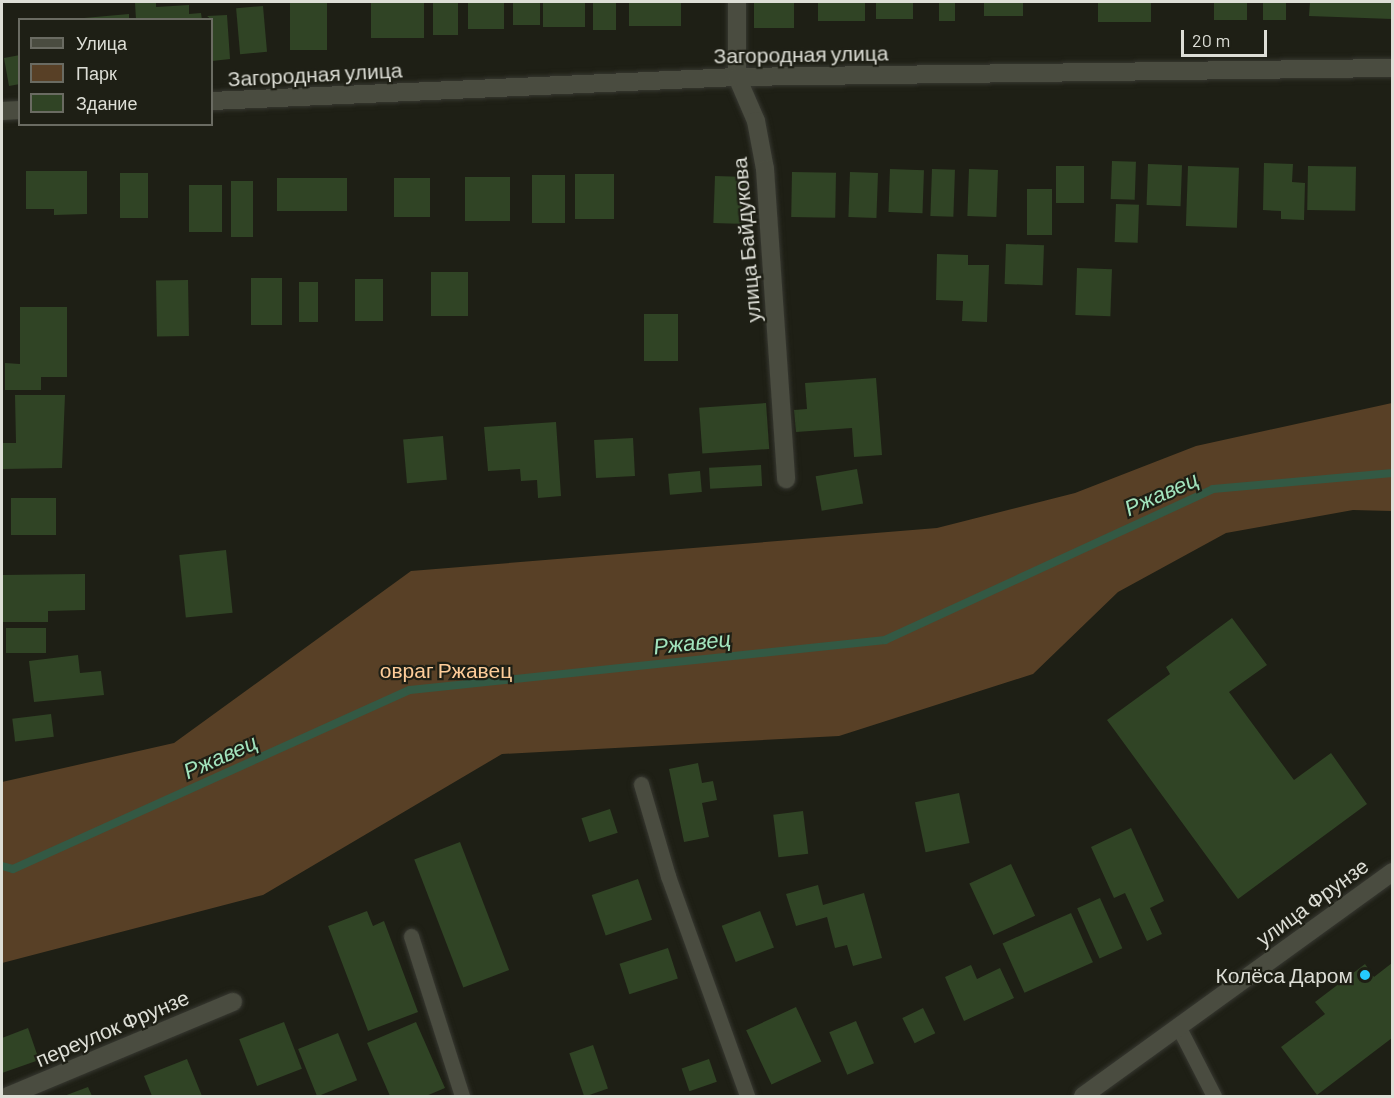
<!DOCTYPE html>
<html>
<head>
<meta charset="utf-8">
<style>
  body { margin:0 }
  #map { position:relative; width:1394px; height:1098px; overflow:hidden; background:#1e1f15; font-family:Barlow,sans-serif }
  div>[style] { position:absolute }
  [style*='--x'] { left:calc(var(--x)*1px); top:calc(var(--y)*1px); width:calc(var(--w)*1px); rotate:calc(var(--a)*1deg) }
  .green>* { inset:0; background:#584026 }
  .stream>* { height:8px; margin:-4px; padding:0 4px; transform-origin:4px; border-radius:4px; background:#335944 }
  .building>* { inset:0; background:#304425; transform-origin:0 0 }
  .roads { filter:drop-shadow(0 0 2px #373831) drop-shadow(0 0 2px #373831) }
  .service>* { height:15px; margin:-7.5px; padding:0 7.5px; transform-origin:7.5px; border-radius:7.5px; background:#4a4c40 }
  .minor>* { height:18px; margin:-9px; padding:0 9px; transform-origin:9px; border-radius:9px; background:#4a4c40 }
  .tertiary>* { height:18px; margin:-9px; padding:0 9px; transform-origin:9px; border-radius:9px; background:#4a4c40 }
  .dots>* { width:16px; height:16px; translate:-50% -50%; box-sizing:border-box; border:3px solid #1e1f15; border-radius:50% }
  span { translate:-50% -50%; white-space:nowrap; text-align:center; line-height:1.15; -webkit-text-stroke:4.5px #1e1f15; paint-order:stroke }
  .street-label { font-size:21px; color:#ddded6 }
  .park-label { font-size:21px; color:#fdcc99 }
  .poi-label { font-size:21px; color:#ddded6 }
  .right { translate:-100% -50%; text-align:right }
  .water-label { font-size:22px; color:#a2e4bd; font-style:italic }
  .frame { position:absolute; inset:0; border:3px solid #ddded6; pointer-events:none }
  .legend { position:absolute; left:18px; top:18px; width:195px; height:108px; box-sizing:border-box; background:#1e1f15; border:2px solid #6a6b62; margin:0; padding:8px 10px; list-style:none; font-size:18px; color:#ddded6 }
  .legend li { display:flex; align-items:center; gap:12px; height:30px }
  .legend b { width:30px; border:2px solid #6a6b62 }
  .scale { position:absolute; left:1181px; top:30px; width:86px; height:27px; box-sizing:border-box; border:3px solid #ddded6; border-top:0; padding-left:8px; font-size:18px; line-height:21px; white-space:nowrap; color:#ddded6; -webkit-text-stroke:4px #1e1f15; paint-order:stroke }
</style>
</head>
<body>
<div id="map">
  <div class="green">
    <i style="clip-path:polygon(1392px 403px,1392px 511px,1353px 510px,1226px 533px,1118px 592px,1033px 674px,839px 736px,502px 754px,263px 895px,2px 963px,2px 782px,174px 743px,411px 571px,937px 528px,1075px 493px,1196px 446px)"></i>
  </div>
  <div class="stream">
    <i style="--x:2;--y:866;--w:11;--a:15"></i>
    <i style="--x:13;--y:869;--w:435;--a:-24.3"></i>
    <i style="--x:410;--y:690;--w:478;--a:-6"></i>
    <i style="--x:885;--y:640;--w:361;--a:-24.7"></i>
    <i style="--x:1213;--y:489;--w:180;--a:-5.1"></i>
  </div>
  <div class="building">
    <i style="clip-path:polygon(156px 2px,156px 7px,189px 5px,189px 14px,201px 13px,202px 20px,136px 20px,135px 3px)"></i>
    <i style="left:290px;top:2px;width:37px;height:48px"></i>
    <i style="left:371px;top:2px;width:53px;height:36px"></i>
    <i style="left:433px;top:2px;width:25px;height:33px"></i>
    <i style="left:468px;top:2px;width:36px;height:27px"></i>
    <i style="left:513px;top:2px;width:27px;height:23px"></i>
    <i style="left:543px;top:2px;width:42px;height:25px"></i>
    <i style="left:593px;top:2px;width:23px;height:28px"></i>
    <i style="left:629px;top:2px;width:52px;height:24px"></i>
    <i style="left:754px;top:2px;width:40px;height:26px"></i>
    <i style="left:818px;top:2px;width:47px;height:19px"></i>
    <i style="left:876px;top:2px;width:37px;height:17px"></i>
    <i style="left:939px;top:2px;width:16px;height:19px"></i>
    <i style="left:984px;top:2px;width:39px;height:14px"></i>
    <i style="left:1098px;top:2px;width:53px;height:20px"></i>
    <i style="left:1214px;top:2px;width:33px;height:18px"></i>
    <i style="left:1263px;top:2px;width:23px;height:18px"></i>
    <i style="clip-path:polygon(1310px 2px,1392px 2px,1392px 19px,1309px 16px)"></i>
    <i style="left:263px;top:6px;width:46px;height:27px;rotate:85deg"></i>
    <i style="clip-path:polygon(129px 14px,129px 20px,84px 20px,84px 18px)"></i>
    <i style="clip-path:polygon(227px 15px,230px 59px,212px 61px,212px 20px,207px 16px)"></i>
    <i style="clip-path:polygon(20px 55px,20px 84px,9px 86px,4px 58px)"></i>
    <i style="left:1112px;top:161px;width:24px;height:38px;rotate:2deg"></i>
    <i style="clip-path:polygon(1264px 163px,1293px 164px,1292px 182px,1305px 183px,1304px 220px,1281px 219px,1281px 211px,1263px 210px)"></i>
    <i style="left:1148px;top:164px;width:34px;height:41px;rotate:2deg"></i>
    <i style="left:1056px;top:166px;width:28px;height:37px"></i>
    <i style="left:1188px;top:166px;width:51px;height:60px;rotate:2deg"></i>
    <i style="left:1308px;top:166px;width:48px;height:44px;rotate:1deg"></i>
    <i style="left:890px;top:169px;width:34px;height:43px;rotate:2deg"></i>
    <i style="left:932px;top:169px;width:23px;height:47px;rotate:2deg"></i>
    <i style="left:969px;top:169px;width:29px;height:47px;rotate:2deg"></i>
    <i style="clip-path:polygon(26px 171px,87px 171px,87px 214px,54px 215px,54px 209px,26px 209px)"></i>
    <i style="left:792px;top:172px;width:44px;height:45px;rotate:1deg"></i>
    <i style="left:850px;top:172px;width:28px;height:45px;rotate:2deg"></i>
    <i style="left:120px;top:173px;width:28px;height:45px"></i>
    <i style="left:575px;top:174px;width:39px;height:45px"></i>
    <i style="left:565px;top:175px;width:48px;height:33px;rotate:90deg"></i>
    <i style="left:715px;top:176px;width:32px;height:47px;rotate:2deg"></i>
    <i style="left:465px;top:177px;width:45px;height:44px"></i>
    <i style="left:277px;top:178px;width:70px;height:33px"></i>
    <i style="left:430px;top:178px;width:39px;height:36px;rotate:90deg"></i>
    <i style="left:231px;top:181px;width:22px;height:56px"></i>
    <i style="left:189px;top:185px;width:33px;height:47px"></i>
    <i style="left:1027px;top:189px;width:25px;height:46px"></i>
    <i style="left:1116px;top:204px;width:23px;height:38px;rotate:2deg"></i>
    <i style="left:1006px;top:244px;width:38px;height:40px;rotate:2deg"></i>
    <i style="clip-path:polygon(937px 254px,968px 255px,968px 265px,989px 265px,987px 322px,962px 321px,963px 301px,936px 300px)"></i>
    <i style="left:1077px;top:268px;width:35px;height:47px;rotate:2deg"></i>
    <i style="left:468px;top:272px;width:44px;height:37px;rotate:90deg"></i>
    <i style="left:251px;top:278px;width:31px;height:47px"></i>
    <i style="left:355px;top:279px;width:28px;height:42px"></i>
    <i style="left:188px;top:280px;width:56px;height:32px;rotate:89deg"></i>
    <i style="left:299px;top:282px;width:19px;height:40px"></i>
    <i style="clip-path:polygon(20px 307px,67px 307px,67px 377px,41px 377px,41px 390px,5px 390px,5px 363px,20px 364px)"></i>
    <i style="left:644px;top:314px;width:34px;height:47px"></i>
    <i style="clip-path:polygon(876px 378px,882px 455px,854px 457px,852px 428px,796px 432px,794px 410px,807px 409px,805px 383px)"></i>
    <i style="clip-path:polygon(15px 395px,65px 395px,62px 468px,3px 469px,3px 443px,16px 443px)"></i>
    <i style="left:766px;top:403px;width:46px;height:67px;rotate:86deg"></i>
    <i style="clip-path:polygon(556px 422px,561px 496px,538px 498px,537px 480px,521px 481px,520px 469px,488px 471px,484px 427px)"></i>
    <i style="left:443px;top:436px;width:44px;height:40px;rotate:85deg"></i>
    <i style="left:633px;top:438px;width:38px;height:39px;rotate:87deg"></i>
    <i style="left:761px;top:465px;width:21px;height:52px;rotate:87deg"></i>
    <i style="left:857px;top:469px;width:35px;height:42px;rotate:80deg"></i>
    <i style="left:700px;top:471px;width:21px;height:32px;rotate:85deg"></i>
    <i style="left:11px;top:498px;width:45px;height:37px"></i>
    <i style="left:226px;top:550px;width:63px;height:47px;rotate:84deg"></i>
    <i style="clip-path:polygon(85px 574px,85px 610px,48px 611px,48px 622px,2px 622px,2px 575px)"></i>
    <i style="clip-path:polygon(1232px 618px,1267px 665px,1229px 692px,1294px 780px,1331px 753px,1367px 804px,1238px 899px,1107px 720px,1170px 674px,1166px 667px)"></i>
    <i style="left:6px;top:628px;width:40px;height:25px"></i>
    <i style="clip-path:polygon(78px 655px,80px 673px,101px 671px,104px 695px,34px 702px,29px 661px)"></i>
    <i style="left:51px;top:714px;width:23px;height:39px;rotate:83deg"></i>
    <i style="clip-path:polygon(698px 763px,702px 783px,713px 781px,717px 800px,702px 803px,709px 837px,684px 842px,669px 769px)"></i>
    <i style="left:959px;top:793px;width:51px;height:45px;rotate:78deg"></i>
    <i style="left:610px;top:809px;width:25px;height:30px;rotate:72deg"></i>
    <i style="left:803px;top:811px;width:43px;height:30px;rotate:83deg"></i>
    <i style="clip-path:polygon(1131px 828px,1164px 901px,1150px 908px,1162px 934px,1147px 941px,1125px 893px,1114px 898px,1091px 847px)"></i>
    <i style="left:460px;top:842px;width:137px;height:49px;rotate:69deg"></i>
    <i style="left:1011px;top:864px;width:57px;height:46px;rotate:65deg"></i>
    <i style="left:638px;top:879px;width:43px;height:49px;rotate:71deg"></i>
    <i style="clip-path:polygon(818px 885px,823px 905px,864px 893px,882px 958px,853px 966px,847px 945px,835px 948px,827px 917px,796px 926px,786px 894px)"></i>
    <i style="left:1100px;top:898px;width:55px;height:25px;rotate:66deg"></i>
    <i style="clip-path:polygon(367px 911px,373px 926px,384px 921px,418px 1012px,368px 1031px,328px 926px)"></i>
    <i style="left:760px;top:911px;width:39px;height:41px;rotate:69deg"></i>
    <i style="left:1071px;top:913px;width:54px;height:75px;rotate:66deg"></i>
    <i style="left:668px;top:948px;width:32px;height:51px;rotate:72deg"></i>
    <i style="clip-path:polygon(1392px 963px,1392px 1038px,1317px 1095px,1281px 1047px,1325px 1014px,1315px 1002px,1365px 964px,1374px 977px)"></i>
    <i style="clip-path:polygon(971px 965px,977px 979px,1000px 968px,1014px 998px,964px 1021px,945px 977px)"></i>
    <i style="left:796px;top:1007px;width:60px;height:55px;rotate:65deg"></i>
    <i style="left:923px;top:1008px;width:28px;height:23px;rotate:64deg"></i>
    <i style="left:856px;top:1021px;width:46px;height:29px;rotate:67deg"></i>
    <i style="left:284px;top:1022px;width:50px;height:48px;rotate:69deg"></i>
    <i style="clip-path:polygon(416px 1022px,445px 1088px,426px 1096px,390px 1096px,367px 1043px)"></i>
    <i style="clip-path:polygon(28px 1028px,39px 1060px,2px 1073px,2px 1038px)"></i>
    <i style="left:338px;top:1033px;width:51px;height:43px;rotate:68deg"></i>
    <i style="left:593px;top:1045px;width:46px;height:25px;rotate:71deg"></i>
    <i style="clip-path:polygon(187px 1059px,202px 1096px,152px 1096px,144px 1076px)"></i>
    <i style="left:709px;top:1059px;width:24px;height:29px;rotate:71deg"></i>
    <i style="clip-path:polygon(88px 1087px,92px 1096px,64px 1096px)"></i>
  </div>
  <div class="roads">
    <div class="service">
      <i style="--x:641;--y:784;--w:96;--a:73.6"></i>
      <i style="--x:668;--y:876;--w:234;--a:70.2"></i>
      <i style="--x:411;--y:936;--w:168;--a:72.3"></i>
      <i style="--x:1178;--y:1026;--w:79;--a:62.8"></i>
    </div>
    <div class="minor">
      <i style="--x:737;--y:2;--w:75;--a:90"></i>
      <i style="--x:737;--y:77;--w:48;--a:66.6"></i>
      <i style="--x:756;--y:121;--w:49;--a:79.4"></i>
      <i style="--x:765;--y:169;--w:311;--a:86.1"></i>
      <i style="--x:212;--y:101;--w:526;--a:-2.62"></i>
      <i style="--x:737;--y:77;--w:655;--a:-0.79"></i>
      <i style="--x:2;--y:111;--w:18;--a:-3"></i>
      <i style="--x:8;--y:1096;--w:244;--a:-22.7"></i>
    </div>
    <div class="tertiary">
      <i style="--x:1083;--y:1096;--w:382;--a:-35.9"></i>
    </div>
  </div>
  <div class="dots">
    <i style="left:1365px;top:975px;background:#25c9fe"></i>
  </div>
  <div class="street-label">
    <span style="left:801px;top:54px;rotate:-1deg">Загородная улица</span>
    <span style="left:315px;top:74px;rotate:-3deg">Загородная улица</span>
    <span style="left:746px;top:240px;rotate:-95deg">улица Байдукова</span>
    <span style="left:1312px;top:902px;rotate:-36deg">улица Фрунзе</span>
    <span style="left:112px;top:1028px;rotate:-23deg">переулок Фрунзе</span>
  </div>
  <div class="park-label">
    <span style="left:446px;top:670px">овраг Ржавец</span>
  </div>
  <div class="poi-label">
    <span class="right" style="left:1353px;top:975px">Колёса Даром</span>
  </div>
  <div class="water-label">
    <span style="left:1161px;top:493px;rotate:-24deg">Ржавец</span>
    <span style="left:692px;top:642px;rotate:-6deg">Ржавец</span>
    <span style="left:220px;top:756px;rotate:-24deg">Ржавец</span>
  </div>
  <div class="frame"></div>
  <ul class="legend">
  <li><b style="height:8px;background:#4a4c40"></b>Улица</li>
  <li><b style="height:16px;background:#584026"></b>Парк</li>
  <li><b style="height:16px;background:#304425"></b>Здание</li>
  </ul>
  <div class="scale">20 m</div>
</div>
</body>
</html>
